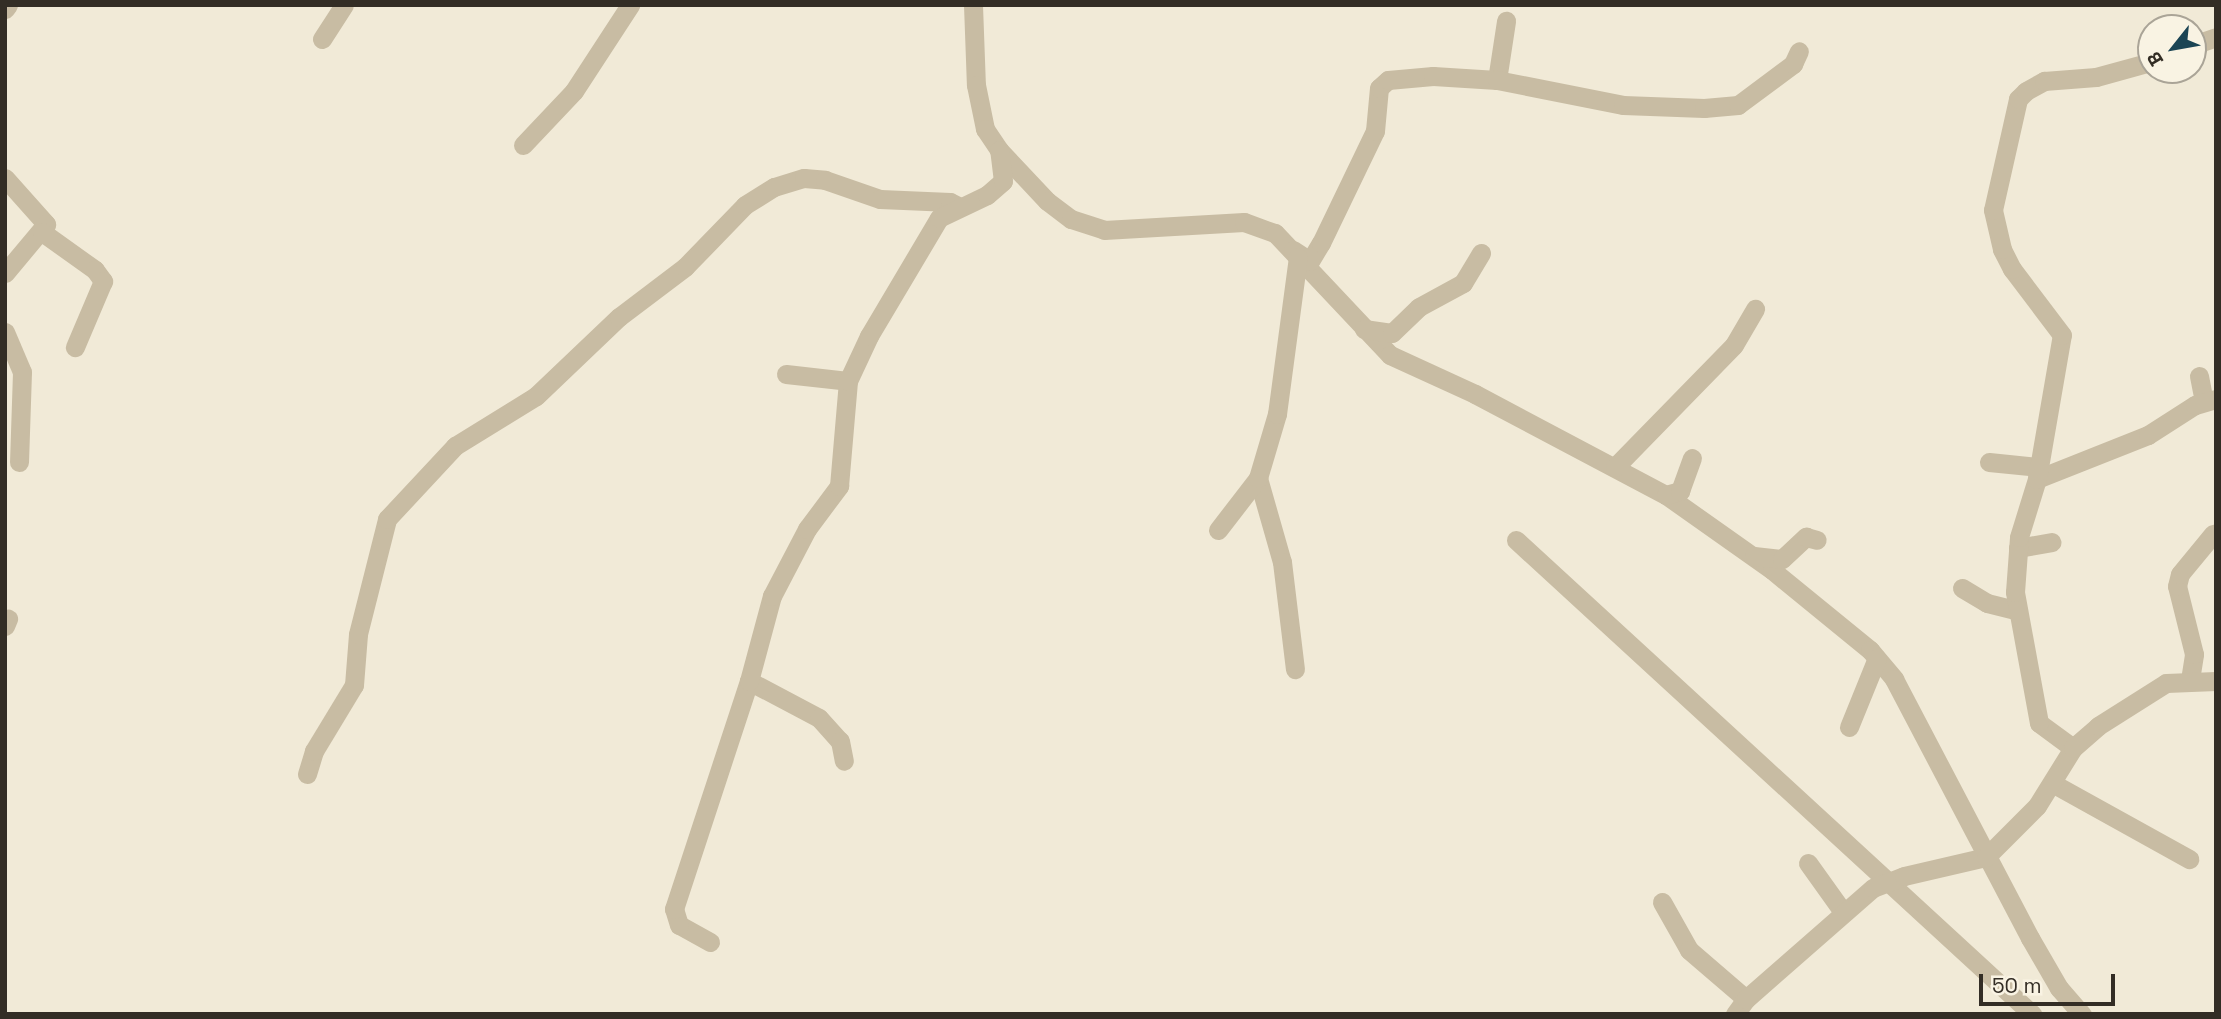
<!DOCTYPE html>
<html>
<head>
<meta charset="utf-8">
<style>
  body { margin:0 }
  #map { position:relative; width:2221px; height:1019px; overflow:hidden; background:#f1ead7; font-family:"Space Grotesk",sans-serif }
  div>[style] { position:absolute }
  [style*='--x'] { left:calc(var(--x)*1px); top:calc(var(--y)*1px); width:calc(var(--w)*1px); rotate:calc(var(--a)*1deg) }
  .minor>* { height:19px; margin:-9.5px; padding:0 9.5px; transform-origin:9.5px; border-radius:9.5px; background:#c8bca3 }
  span { translate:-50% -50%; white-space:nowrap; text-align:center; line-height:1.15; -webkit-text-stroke:6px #f9f3e3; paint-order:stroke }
  .frame { position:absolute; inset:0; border:7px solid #332d25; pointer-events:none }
  .north { position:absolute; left:2137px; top:14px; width:70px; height:70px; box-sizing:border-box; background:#f9f3e3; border:2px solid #aaa497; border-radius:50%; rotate:239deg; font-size:19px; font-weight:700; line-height:28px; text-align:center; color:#332d25 }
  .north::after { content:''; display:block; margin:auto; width:24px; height:32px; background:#1b4454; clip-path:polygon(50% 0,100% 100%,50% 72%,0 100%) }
  .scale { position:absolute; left:1979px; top:974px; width:136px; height:32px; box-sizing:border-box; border:4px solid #332d25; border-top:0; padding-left:9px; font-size:21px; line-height:24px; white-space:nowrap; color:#332d25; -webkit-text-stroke:5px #f9f3e3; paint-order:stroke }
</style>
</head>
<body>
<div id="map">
  <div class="minor">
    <i style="--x:973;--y:5;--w:80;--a:87.9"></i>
    <i style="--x:976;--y:85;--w:45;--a:78.4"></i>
    <i style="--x:985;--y:129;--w:25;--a:56"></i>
    <i style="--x:999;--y:150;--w:70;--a:46.7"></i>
    <i style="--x:1047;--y:201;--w:30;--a:37"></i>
    <i style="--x:1071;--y:219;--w:35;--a:18"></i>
    <i style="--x:1104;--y:230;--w:140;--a:-3.3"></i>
    <i style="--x:1244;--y:222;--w:33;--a:20"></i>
    <i style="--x:1275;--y:233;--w:168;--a:46.7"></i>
    <i style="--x:1390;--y:355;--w:94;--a:24.6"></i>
    <i style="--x:1475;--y:394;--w:216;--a:27.9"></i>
    <i style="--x:1666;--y:495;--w:130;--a:35.3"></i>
    <i style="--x:1772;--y:570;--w:127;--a:39.2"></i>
    <i style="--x:1870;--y:650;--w:38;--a:50"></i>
    <i style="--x:1894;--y:679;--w:293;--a:62.3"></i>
    <i style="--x:2030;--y:938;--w:58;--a:59.9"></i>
    <i style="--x:2059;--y:988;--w:35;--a:49"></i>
    <i style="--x:5;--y:9;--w:5;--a:-53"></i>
    <i style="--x:322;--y:39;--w:40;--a:-57.1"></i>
    <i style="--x:2193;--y:45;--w:24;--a:-19"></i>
    <i style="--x:1497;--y:80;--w:60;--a:-81.3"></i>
    <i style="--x:523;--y:145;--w:74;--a:-46.6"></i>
    <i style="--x:574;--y:91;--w:103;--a:-56.9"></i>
    <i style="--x:5;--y:178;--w:62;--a:48.3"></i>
    <i style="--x:46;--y:224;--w:64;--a:129.9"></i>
    <i style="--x:42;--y:232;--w:65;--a:35.6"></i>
    <i style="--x:95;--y:270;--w:14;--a:54"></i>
    <i style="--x:103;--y:281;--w:72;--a:113"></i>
    <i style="--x:1293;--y:250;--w:20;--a:33"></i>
    <i style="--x:1310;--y:261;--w:21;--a:-59"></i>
    <i style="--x:1321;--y:243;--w:124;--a:-64.3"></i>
    <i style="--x:1375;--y:131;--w:43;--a:-84.7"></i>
    <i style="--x:1379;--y:88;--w:12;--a:-42"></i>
    <i style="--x:1388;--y:80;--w:45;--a:-5.1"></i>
    <i style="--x:1433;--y:76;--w:64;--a:3.6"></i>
    <i style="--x:1497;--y:80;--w:128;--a:11.2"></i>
    <i style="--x:1623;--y:105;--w:81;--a:2.1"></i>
    <i style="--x:1704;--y:108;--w:34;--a:-5"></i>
    <i style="--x:1738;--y:105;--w:69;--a:-36.7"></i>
    <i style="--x:1793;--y:64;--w:14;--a:-65"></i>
    <i style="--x:1364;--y:329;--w:28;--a:8"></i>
    <i style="--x:1392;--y:333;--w:37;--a:-44"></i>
    <i style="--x:1419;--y:307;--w:50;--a:-28.6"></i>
    <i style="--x:1463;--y:283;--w:35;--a:-59"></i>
    <i style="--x:5;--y:332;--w:43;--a:67"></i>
    <i style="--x:22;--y:372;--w:90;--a:91.9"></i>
    <i style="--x:786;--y:374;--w:62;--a:6.4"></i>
    <i style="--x:2199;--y:376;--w:26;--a:79"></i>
    <i style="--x:1989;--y:462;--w:50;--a:5.7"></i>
    <i style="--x:1615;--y:467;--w:170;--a:-45.7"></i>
    <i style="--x:1734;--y:345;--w:42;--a:-59.7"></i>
    <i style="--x:1258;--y:478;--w:87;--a:74.1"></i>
    <i style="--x:1282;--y:562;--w:108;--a:83.1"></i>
    <i style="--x:2037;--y:479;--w:119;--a:-21.6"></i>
    <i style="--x:2148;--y:435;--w:56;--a:-32.6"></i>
    <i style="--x:2195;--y:405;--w:22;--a:-16"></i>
    <i style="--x:1666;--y:495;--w:15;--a:-16"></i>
    <i style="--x:1680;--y:491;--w:35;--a:-70"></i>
    <i style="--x:1218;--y:530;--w:66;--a:-52.4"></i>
    <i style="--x:1258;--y:478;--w:67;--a:-73.5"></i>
    <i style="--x:1277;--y:414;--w:158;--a:-82.4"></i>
    <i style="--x:1516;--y:540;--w:701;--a:42.57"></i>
    <i style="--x:2018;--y:548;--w:34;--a:-10"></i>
    <i style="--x:1754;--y:556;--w:28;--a:6"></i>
    <i style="--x:1782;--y:559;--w:33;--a:-43"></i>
    <i style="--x:1806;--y:537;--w:11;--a:15"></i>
    <i style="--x:1962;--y:588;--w:29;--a:31"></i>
    <i style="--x:1987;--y:603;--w:32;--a:14"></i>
    <i style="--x:5;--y:626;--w:8;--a:-67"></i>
    <i style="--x:2190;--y:680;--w:26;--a:-81"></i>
    <i style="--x:2194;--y:654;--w:70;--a:-104"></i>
    <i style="--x:2177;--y:586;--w:12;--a:-76"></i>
    <i style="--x:2180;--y:574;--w:52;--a:-50.5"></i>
    <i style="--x:749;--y:681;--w:79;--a:27.9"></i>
    <i style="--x:819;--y:718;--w:31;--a:48"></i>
    <i style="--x:840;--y:741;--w:20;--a:79"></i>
    <i style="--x:1849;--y:727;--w:74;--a:-67.9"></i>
    <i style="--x:2073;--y:748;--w:42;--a:-143.7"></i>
    <i style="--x:2039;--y:723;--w:133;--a:-100.4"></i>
    <i style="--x:2015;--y:592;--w:55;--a:-85.8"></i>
    <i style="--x:2019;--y:537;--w:61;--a:-72.8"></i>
    <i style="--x:2037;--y:479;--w:146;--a:-80.2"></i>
    <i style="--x:2062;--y:335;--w:83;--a:-127.1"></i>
    <i style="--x:2012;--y:269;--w:22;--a:-117"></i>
    <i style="--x:2002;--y:249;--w:40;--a:-103"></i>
    <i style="--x:1993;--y:210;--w:114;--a:-77.3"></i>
    <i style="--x:2018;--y:99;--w:11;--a:-45"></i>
    <i style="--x:2026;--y:91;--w:21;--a:-29"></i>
    <i style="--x:2044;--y:81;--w:52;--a:-4.4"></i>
    <i style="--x:2096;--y:77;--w:57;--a:-15.3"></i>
    <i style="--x:307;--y:774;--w:24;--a:-73"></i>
    <i style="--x:314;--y:751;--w:77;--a:-58.8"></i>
    <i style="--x:354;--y:685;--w:51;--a:-85.5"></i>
    <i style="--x:358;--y:634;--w:119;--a:-75.8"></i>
    <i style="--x:387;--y:519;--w:100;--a:-47"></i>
    <i style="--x:455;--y:446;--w:95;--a:-31.7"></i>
    <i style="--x:536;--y:396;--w:115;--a:-43.6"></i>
    <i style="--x:619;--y:317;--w:83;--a:-37.1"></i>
    <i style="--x:685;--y:267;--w:86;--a:-45.9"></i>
    <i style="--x:745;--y:205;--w:34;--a:-32"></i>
    <i style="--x:774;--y:187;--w:31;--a:-17"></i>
    <i style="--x:804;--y:178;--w:21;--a:5"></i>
    <i style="--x:825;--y:180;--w:58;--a:19.1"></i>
    <i style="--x:880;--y:199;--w:70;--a:2.5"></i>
    <i style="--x:950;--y:202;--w:11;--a:27"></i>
    <i style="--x:2052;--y:783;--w:157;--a:29"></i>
    <i style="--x:1808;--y:863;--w:60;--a:54.5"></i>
    <i style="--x:1662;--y:902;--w:55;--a:60.6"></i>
    <i style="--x:1689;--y:950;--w:75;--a:40.7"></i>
    <i style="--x:710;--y:942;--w:35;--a:-151"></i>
    <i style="--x:679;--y:925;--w:17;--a:-107"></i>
    <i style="--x:674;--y:909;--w:240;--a:-71.8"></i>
    <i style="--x:749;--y:681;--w:88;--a:-74.9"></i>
    <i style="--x:772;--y:596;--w:76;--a:-62.4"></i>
    <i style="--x:807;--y:529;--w:54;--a:-53.3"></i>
    <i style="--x:839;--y:486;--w:105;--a:-85.1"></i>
    <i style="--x:848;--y:381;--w:50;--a:-65"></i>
    <i style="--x:869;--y:336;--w:137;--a:-59.3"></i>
    <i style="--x:939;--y:218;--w:53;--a:-25.6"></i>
    <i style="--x:987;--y:195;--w:21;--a:-41"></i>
    <i style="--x:1003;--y:181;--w:31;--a:-97"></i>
    <i style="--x:1735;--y:1014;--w:19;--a:-54"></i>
    <i style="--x:1746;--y:999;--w:169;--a:-41.2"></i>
    <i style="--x:1873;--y:888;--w:33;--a:-21"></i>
    <i style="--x:1904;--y:876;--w:84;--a:-13"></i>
    <i style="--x:1986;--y:857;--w:72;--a:-45"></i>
    <i style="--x:2037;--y:806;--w:68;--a:-58.2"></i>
    <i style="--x:2073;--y:748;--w:33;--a:-41"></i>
    <i style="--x:2098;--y:726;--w:80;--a:-32.3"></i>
    <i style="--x:2166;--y:683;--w:50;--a:-2.3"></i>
  </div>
  <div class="frame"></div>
  <div class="north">B</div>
  <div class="scale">50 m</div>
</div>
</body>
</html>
